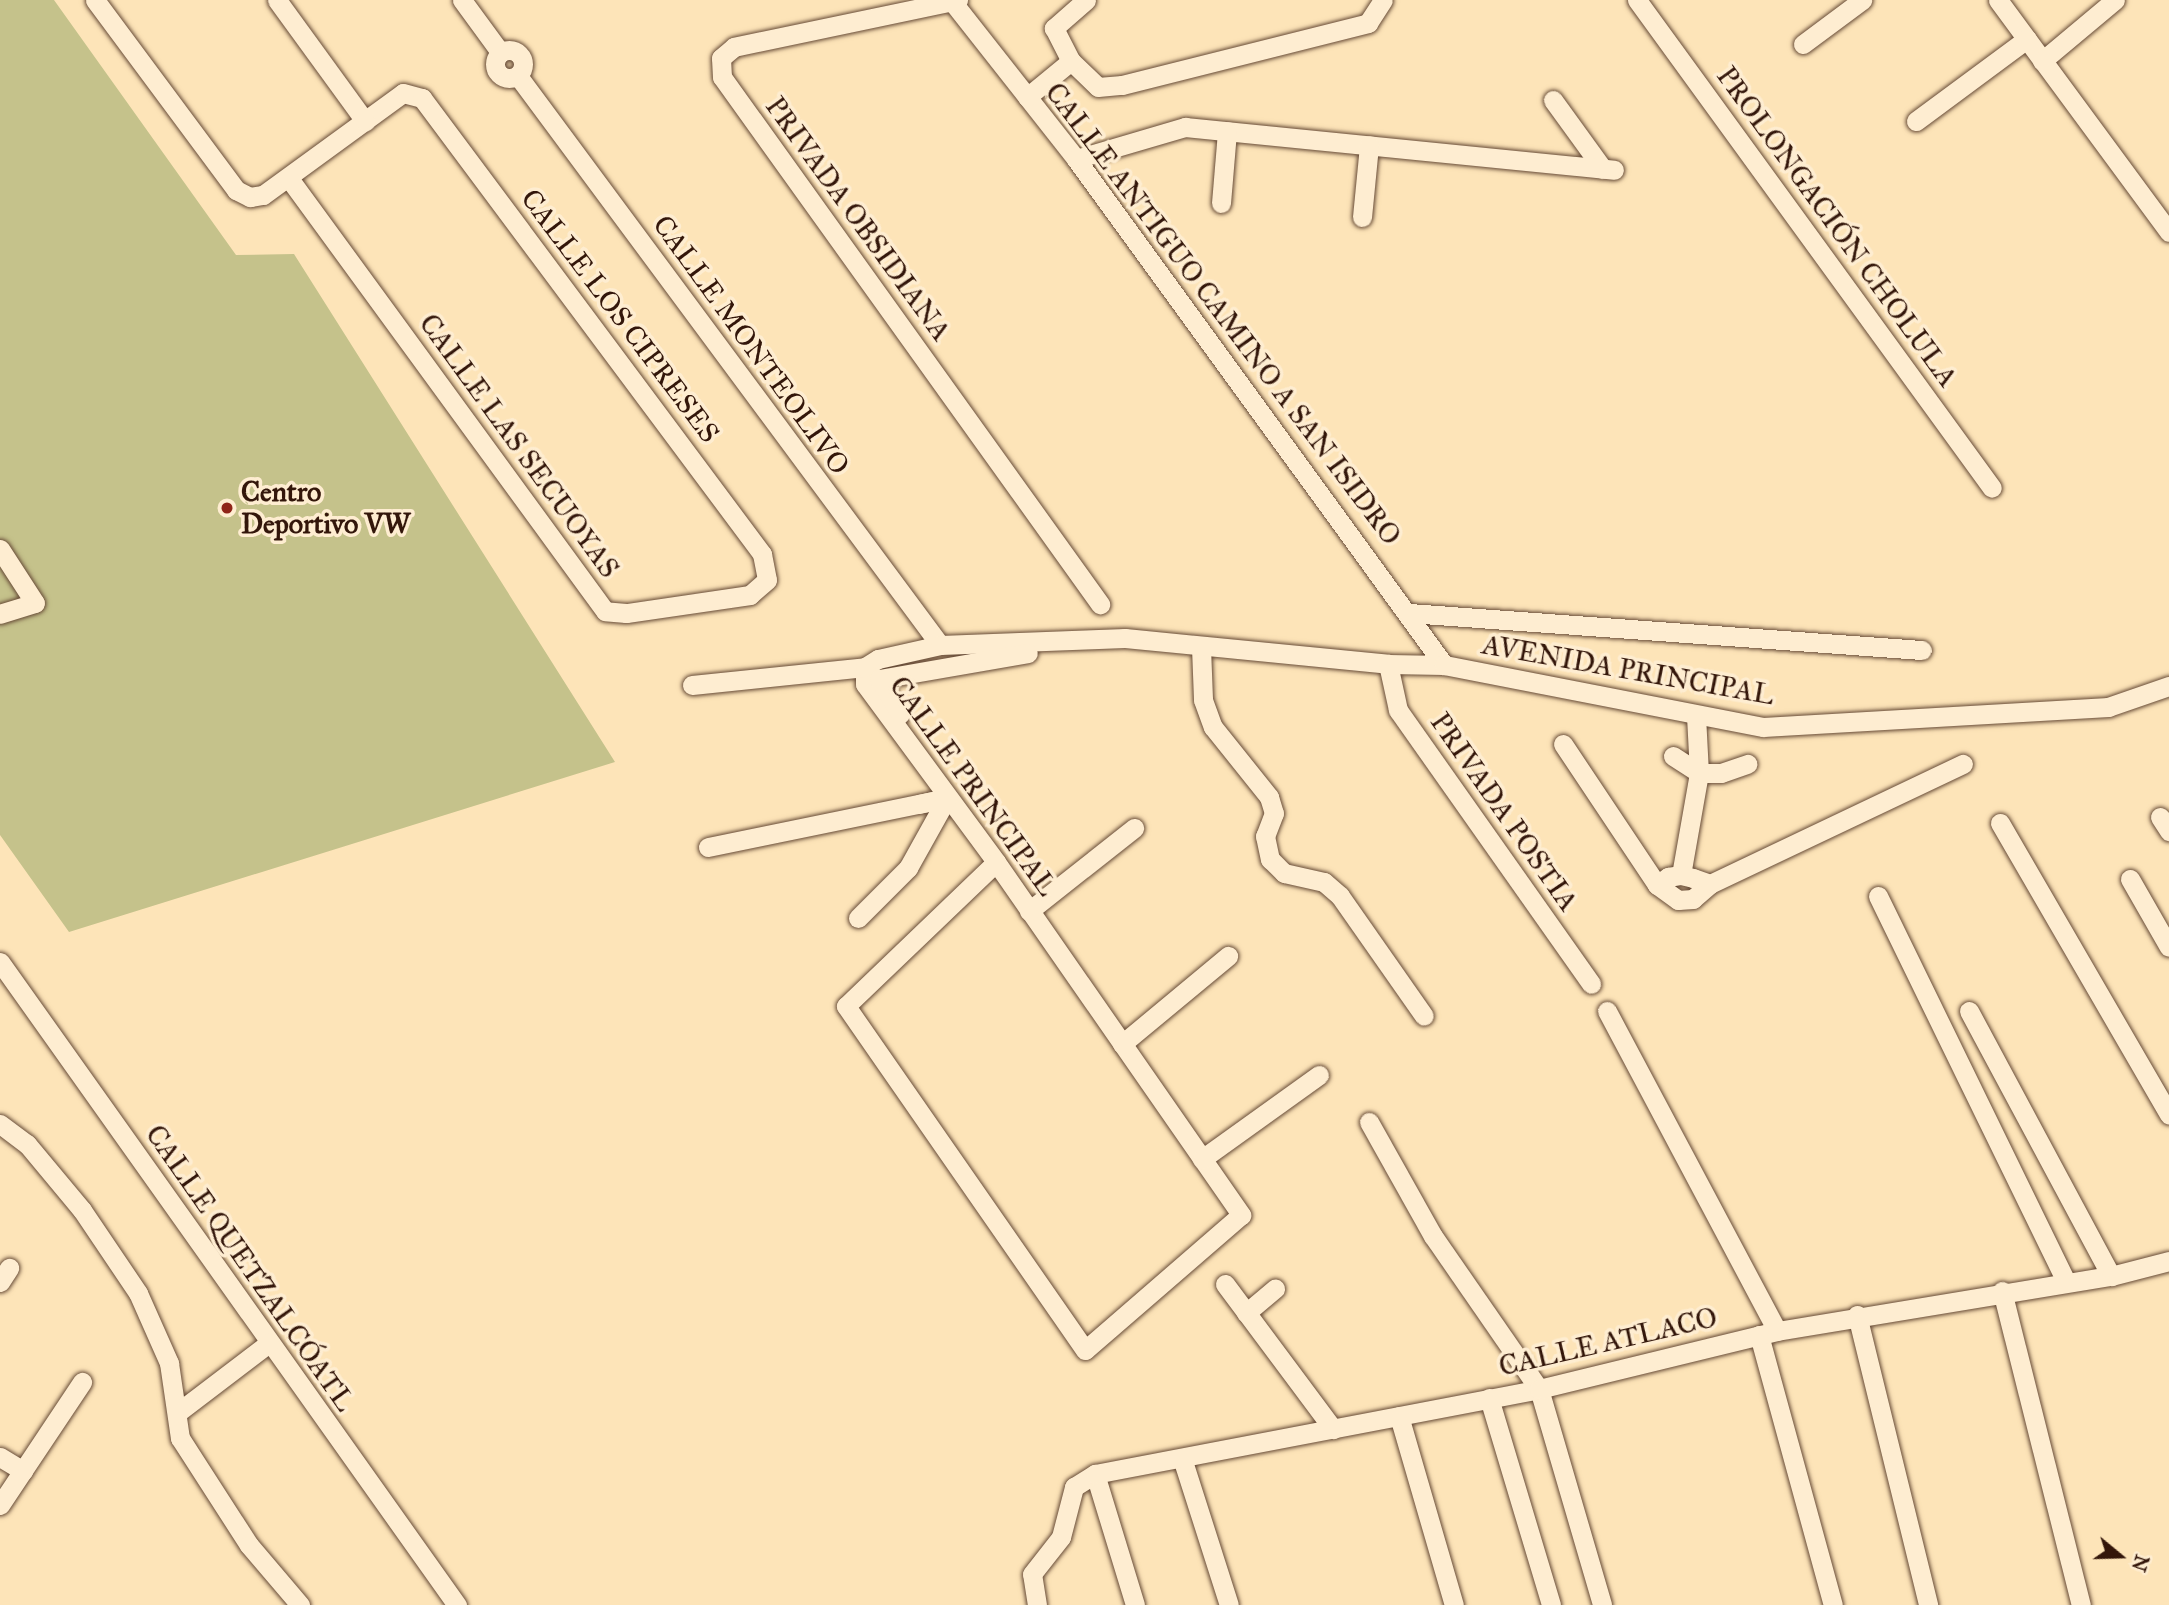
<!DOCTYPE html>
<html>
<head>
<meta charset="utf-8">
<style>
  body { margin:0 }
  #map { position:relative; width:2169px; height:1605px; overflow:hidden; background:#fde4b8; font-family:"IM FELL Great Primer",serif }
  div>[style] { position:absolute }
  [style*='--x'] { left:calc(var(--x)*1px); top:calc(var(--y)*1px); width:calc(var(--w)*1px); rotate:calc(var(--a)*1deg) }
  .green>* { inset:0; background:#c5c28b }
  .roads { filter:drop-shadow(0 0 2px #664a36) drop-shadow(0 0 2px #664a36) }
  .minor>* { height:19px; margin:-9.5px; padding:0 9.5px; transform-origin:9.5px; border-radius:9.5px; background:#feedd1 }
  .minor>.ring { margin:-9.5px; padding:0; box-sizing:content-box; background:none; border:19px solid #feedd1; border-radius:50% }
  .dots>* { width:19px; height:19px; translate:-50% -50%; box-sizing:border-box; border:4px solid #feedd1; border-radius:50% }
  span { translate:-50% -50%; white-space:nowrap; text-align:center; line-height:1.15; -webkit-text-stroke:7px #feedd1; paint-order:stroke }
  .street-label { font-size:28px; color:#33160a }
  .poi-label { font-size:28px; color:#33160a; font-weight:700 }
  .left { translate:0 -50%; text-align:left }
  .north { position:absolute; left:2085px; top:1521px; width:70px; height:70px; -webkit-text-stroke:5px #feedd1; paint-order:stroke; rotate:109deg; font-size:19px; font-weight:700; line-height:28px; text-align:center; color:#33160a }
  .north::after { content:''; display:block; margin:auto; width:24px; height:32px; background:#33160a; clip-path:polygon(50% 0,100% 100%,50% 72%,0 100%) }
</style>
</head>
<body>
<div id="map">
  <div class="green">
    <i style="clip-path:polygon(0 0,54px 0,236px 255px,294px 254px,615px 762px,69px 932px,0 835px)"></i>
  </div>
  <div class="roads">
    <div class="minor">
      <i style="--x:95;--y:0;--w:237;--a:53.4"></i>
      <i style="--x:236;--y:190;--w:16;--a:27"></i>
      <i style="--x:250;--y:197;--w:13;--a:-9"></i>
      <i style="--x:263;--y:195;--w:173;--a:-36.1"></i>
      <i style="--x:403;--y:93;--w:20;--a:15"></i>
      <i style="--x:422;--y:98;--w:569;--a:53.29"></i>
      <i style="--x:762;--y:554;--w:26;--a:79"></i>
      <i style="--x:767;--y:580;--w:23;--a:139"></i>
      <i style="--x:750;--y:595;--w:125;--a:171.7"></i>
      <i style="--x:626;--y:613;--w:21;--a:-175"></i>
      <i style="--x:605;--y:611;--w:537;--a:-126.14"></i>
      <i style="--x:277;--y:0;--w:150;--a:54"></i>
      <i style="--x:462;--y:0;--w:64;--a:53.8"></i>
      <i style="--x:951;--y:0;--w:202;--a:51.8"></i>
      <i style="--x:1076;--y:159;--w:626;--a:53.97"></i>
      <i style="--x:958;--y:0;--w:229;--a:168.2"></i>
      <i style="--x:734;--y:47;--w:17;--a:140"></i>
      <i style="--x:721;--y:58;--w:19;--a:87"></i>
      <i style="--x:722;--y:77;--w:649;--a:54.35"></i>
      <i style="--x:1086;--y:0;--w:43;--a:138.8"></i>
      <i style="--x:1054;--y:28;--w:37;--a:63"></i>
      <i style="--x:1071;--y:61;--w:37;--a:44"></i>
      <i style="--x:1098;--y:87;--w:24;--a:-5"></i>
      <i style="--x:1122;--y:85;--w:254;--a:-14.1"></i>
      <i style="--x:1368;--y:23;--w:27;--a:-57"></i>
      <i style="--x:1637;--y:0;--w:603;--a:53.97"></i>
      <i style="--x:1998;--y:0;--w:288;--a:53.6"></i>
      <i style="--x:1803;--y:44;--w:74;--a:-36.7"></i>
      <i class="ring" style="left:495px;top:50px;width:9px;height:9px"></i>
      <i style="--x:2042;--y:61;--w:95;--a:-39.9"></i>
      <i style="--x:518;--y:76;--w:708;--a:53.44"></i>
      <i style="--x:1027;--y:97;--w:57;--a:-39.3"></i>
      <i style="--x:1553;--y:100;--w:85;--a:54.1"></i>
      <i style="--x:1916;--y:121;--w:138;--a:-36.5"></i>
      <i style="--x:1076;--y:159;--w:114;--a:-16.4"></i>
      <i style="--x:1185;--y:127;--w:431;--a:5.7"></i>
      <i style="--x:1221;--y:203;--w:72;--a:-85.2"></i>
      <i style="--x:1362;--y:217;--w:72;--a:-84.4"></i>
      <i style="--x:0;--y:549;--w:64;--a:57.1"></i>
      <i style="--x:35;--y:603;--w:37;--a:163"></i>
      <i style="--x:1409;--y:613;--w:514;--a:4.13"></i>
      <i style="--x:1201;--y:647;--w:53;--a:87.8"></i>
      <i style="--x:1203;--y:700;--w:29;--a:70"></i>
      <i style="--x:1213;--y:727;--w:90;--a:51.3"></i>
      <i style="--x:1269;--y:797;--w:17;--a:73"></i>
      <i style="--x:1274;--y:813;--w:25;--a:111"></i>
      <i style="--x:1265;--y:836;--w:24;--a:78"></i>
      <i style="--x:1270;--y:859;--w:20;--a:45"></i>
      <i style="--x:1284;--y:873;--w:41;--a:12.7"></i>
      <i style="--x:1324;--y:882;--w:21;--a:41"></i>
      <i style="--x:1340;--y:896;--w:146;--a:55"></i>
      <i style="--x:1388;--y:664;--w:47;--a:77.7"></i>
      <i style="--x:1398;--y:710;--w:335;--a:54.8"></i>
      <i style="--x:865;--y:667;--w:17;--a:90"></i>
      <i style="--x:865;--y:684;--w:221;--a:53.6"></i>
      <i style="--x:996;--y:862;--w:430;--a:55.2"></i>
      <i style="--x:1241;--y:1215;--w:206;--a:139.1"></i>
      <i style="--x:1085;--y:1350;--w:419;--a:-124.8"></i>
      <i style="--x:846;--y:1006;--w:208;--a:-43.8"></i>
      <i style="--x:692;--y:685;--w:174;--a:-5.9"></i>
      <i style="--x:865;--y:667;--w:15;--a:-32"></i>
      <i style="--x:878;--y:659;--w:64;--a:-12.7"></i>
      <i style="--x:940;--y:645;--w:185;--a:-2.2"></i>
      <i style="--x:1125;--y:638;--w:264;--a:5.6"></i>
      <i style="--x:1388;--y:664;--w:56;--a:1"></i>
      <i style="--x:1444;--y:665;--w:325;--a:11"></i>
      <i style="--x:1763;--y:727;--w:346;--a:-3.3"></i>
      <i style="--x:2108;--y:707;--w:65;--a:-19"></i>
      <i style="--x:900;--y:714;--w:41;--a:-121"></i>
      <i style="--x:879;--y:679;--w:151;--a:-9.9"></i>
      <i style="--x:1563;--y:744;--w:169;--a:56.3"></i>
      <i style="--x:1673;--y:756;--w:31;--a:33"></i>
      <i style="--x:1699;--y:773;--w:22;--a:0"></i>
      <i style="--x:1721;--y:773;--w:28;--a:-19"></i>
      <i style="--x:2160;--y:817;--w:17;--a:57"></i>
      <i style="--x:2000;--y:823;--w:337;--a:59.9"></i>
      <i style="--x:708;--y:847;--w:244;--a:-11.6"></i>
      <i style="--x:947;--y:798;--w:29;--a:168"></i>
      <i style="--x:1681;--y:875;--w:104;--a:-80"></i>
      <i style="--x:1699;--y:773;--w:58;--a:-93"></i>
      <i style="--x:1681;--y:875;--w:12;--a:14"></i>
      <i style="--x:1693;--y:878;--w:18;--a:19"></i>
      <i style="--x:1710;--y:884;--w:23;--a:139"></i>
      <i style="--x:1693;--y:899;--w:15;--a:176"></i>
      <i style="--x:1678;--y:900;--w:26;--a:-144"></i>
      <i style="--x:1657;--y:885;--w:14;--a:-36"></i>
      <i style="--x:1668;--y:877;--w:13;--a:-9"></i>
      <i style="--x:2130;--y:879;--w:78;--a:60.2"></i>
      <i style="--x:1710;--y:884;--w:280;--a:-25.4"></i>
      <i style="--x:1878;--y:896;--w:429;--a:64"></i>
      <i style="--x:1029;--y:911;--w:134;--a:-38.3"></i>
      <i style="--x:858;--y:918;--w:71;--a:-45"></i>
      <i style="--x:908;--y:868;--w:80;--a:-60.9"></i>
      <i style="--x:0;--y:962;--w:789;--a:54.6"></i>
      <i style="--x:1607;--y:1011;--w:362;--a:62"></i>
      <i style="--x:1969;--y:1011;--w:301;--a:61.8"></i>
      <i style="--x:1122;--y:1044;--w:138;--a:-39.7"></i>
      <i style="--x:1369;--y:1122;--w:131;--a:60.7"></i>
      <i style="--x:1433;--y:1236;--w:186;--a:55.3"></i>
      <i style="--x:1539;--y:1389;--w:225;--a:73.7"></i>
      <i style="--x:0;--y:1124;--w:34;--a:37"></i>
      <i style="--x:27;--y:1144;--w:86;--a:50.2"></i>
      <i style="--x:82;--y:1210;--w:100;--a:56"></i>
      <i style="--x:138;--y:1293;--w:77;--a:66.1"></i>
      <i style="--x:169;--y:1363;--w:76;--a:81.7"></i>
      <i style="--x:180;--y:1438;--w:127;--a:57.2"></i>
      <i style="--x:249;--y:1545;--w:79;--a:49.6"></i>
      <i style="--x:1202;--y:1159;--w:144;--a:-35.7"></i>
      <i style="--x:0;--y:1282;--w:17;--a:-57"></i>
      <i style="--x:1225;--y:1284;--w:181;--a:53.3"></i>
      <i style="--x:2002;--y:1291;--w:324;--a:75.9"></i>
      <i style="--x:1246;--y:1313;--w:38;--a:-40"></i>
      <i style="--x:1857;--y:1315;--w:299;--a:76.2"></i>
      <i style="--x:1759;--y:1335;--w:280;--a:74.7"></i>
      <i style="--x:1489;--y:1398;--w:216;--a:73.3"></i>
      <i style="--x:177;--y:1413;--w:116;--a:-37.3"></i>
      <i style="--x:1399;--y:1416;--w:197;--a:73.8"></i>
      <i style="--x:0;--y:1457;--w:27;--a:31"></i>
      <i style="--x:1182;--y:1458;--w:154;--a:72.3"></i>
      <i style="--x:1095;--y:1474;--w:137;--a:73"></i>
      <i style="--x:0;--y:1505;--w:148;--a:-56.3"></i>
      <i style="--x:1037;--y:1605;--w:31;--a:-99"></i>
      <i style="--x:1032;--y:1574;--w:47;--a:-51.9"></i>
      <i style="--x:1061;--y:1537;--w:52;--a:-75.4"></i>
      <i style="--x:1074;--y:1487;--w:25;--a:-32"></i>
      <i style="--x:1095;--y:1474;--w:452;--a:-10.8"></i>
      <i style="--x:1539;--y:1389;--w:245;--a:-13.7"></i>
      <i style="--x:1777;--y:1331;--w:338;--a:-9.4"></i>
      <i style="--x:2111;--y:1276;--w:60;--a:-14.5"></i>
    </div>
  </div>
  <div class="dots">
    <i style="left:227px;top:508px;background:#8f2418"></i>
  </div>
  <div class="street-label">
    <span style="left:858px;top:219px;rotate:54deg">PRIVADA OBSIDIANA</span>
    <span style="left:1837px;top:227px;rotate:54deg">PROLONGACIÓN CHOLULA</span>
    <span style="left:1223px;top:314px;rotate:53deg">CALLE ANTIGUO CAMINO A SAN ISIDRO</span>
    <span style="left:620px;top:316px;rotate:53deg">CALLE LOS CIPRESES</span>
    <span style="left:751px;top:345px;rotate:54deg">CALLE MONTEOLIVO</span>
    <span style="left:519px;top:446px;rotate:54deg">CALLE LAS SECUOYAS</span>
    <span style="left:1628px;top:670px;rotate:10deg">AVENIDA PRINCIPAL</span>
    <span style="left:973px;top:786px;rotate:54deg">CALLE PRINCIPAL</span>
    <span style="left:1504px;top:812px;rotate:55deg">PRIVADA POSTIA</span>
    <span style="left:250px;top:1268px;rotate:55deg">CALLE QUETZALCÓATL</span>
    <span style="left:1608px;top:1342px;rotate:-13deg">CALLE ATLACO</span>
  </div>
  <div class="poi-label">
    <span class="left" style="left:241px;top:508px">Centro<br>Deportivo VW</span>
  </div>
  <div class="north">N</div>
</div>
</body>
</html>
